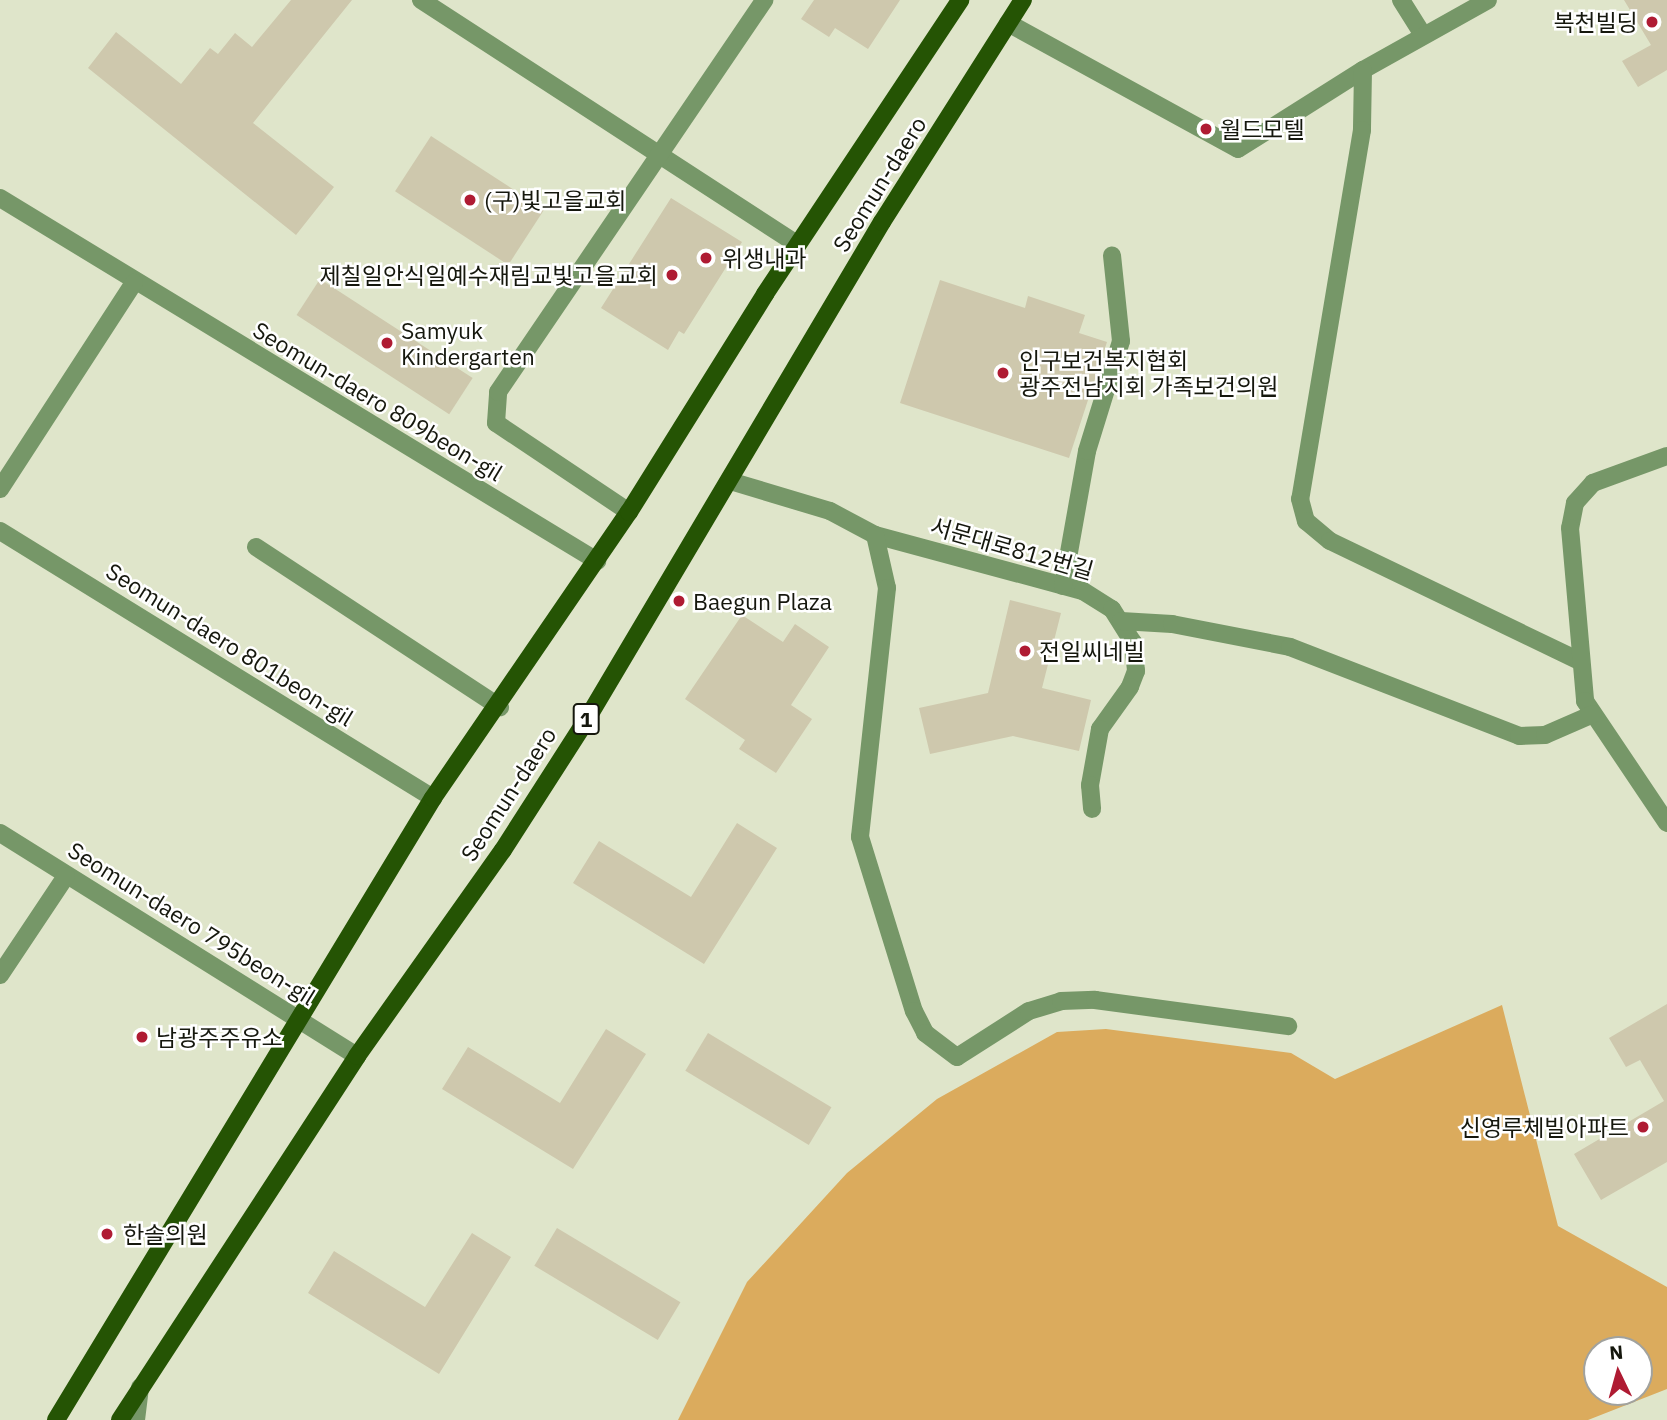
<!DOCTYPE html>
<html>
<head>
<meta charset="utf-8">
<style>
  body { margin:0 }
  #map { position:relative; width:1667px; height:1420px; overflow:hidden; background:#dfe5ca; font-family:"IBM Plex Sans","Noto Sans KR",sans-serif }
  div>[style] { position:absolute }
  [style*='--x'] { left:calc(var(--x)*1px); top:calc(var(--y)*1px); width:calc(var(--w)*1px); rotate:calc(var(--a)*1deg) }
  .forest>* { inset:0; background:#dbab5d }
  .building>* { inset:0; background:#cec8ad; transform-origin:0 0 }
  .minor>* { height:18px; margin:-9px; padding:0 9px; transform-origin:9px; border-radius:9px; background:#769768 }
  .major>* { height:18px; margin:-9px; padding:0 9px; transform-origin:9px; border-radius:9px; background:#255404 }
  .dots>* { width:19px; height:19px; translate:-50% -50%; box-sizing:border-box; border:4px solid #fff; border-radius:50% }
  span { translate:-50% -50%; white-space:nowrap; text-align:center; line-height:1.15; -webkit-text-stroke:5px #fff; paint-order:stroke }
  .shield-label span { padding:2px 5px; background:#fff; border:2px solid; border-radius:5px; -webkit-text-stroke-width:0 }
  .shield-label { font-size:21px; color:#15170d; font-weight:700 }
  .poi-label { font-size:23px; color:#15170d }
  .right { translate:-100% -50%; text-align:right }
  .left { translate:0 -50%; text-align:left }
  .street-label { font-size:23px; color:#15170d }
  .north { position:absolute; left:1583px; top:1336px; width:70px; height:70px; box-sizing:border-box; background:#fff; border:2px solid #a1a29e; border-radius:50%; rotate:355deg; font-size:19px; font-weight:700; line-height:28px; text-align:center; color:#15170d }
  .north::after { content:''; display:block; margin:auto; width:24px; height:32px; background:#af1b33; clip-path:polygon(50% 0,100% 100%,50% 72%,0 100%) }
</style>
</head>
<body>
<div id="map">
  <div class="forest">
    <i style="clip-path:polygon(evenodd,1502px 1005px,1558px 1226px,1667px 1287px,1667px 1389px,1588px 1420px,678px 1420px,747px 1282px,847px 1173px,937px 1099px,1057px 1032px,1106px 1029px,1291px 1053px,1335px 1079px,1502px 1005px,1597px 1350px,1639px 1350px,1639px 1392px,1597px 1392px,1597px 1350px)"></i>
  </div>
  <div class="building">
    <i style="clip-path:polygon(291px 0,352px 0,253px 123px,334px 187px,296px 235px,88px 68px,116px 32px,181px 84px,210px 48px,218px 54px,235px 33px,252px 47px)"></i>
    <i style="clip-path:polygon(814px 0,900px 0,868px 49px,835px 28px,829px 37px,801px 19px)"></i>
    <i style="clip-path:polygon(1624px 0,1667px 0,1667px 70px,1638px 87px,1622px 61px,1651px 45px)"></i>
    <i style="left:431px;top:136px;width:135px;height:66px;rotate:33deg"></i>
    <i style="clip-path:polygon(671px 198px,742px 242px,684px 334px,679px 331px,668px 350px,601px 308px)"></i>
    <i style="left:320px;top:279px;width:182px;height:43px;rotate:33deg"></i>
    <i style="clip-path:polygon(940px 280px,1025px 308px,1028px 296px,1085px 315px,1079px 333px,1107px 342px,1069px 458px,900px 403px)"></i>
    <i style="clip-path:polygon(1010px 600px,1061px 613px,1042px 688px,1091px 700px,1079px 751px,1013px 736px,930px 754px,919px 708px,988px 693px)"></i>
    <i style="clip-path:polygon(742px 615px,783px 642px,795px 624px,829px 647px,791px 705px,812px 719px,776px 773px,739px 749px,745px 740px,685px 699px)"></i>
    <i style="clip-path:polygon(737px 823px,777px 848px,704px 964px,573px 883px,599px 841px,691px 897px)"></i>
    <i style="clip-path:polygon(1667px 1004px,1667px 1162px,1601px 1200px,1574px 1154px,1664px 1101px,1640px 1060px,1626px 1067px,1609px 1038px)"></i>
    <i style="clip-path:polygon(606px 1029px,646px 1054px,573px 1169px,442px 1089px,468px 1047px,560px 1103px)"></i>
    <i style="left:708px;top:1033px;width:144px;height:44px;rotate:31deg"></i>
    <i style="left:557px;top:1228px;width:144px;height:44px;rotate:31deg"></i>
    <i style="clip-path:polygon(472px 1233px,511px 1257px,439px 1374px,308px 1293px,334px 1251px,425px 1307px)"></i>
  </div>
  <div class="minor">
    <i style="--x:421;--y:0;--w:448;--a:33"></i>
    <i style="--x:1401;--y:0;--w:41;--a:57.8"></i>
    <i style="--x:1008;--y:23;--w:262;--a:28.7"></i>
    <i style="--x:1238;--y:149;--w:148;--a:-32.3"></i>
    <i style="--x:1363;--y:70;--w:143;--a:-29.2"></i>
    <i style="--x:1363;--y:70;--w:60;--a:91"></i>
    <i style="--x:1362;--y:130;--w:374;--a:99.5"></i>
    <i style="--x:1300;--y:499;--w:23;--a:75"></i>
    <i style="--x:1306;--y:521;--w:31;--a:40"></i>
    <i style="--x:1330;--y:541;--w:276;--a:25.7"></i>
    <i style="--x:0;--y:198;--w:699;--a:31.3"></i>
    <i style="--x:1667;--y:456;--w:79;--a:160"></i>
    <i style="--x:1593;--y:483;--w:27;--a:132"></i>
    <i style="--x:1575;--y:503;--w:25;--a:101"></i>
    <i style="--x:1570;--y:528;--w:174;--a:85"></i>
    <i style="--x:1585;--y:701;--w:147;--a:56.1"></i>
    <i style="--x:730;--y:481;--w:104;--a:16.7"></i>
    <i style="--x:830;--y:511;--w:51;--a:28.1"></i>
    <i style="--x:875;--y:535;--w:215;--a:15.1"></i>
    <i style="--x:1083;--y:591;--w:34;--a:32"></i>
    <i style="--x:1112;--y:609;--w:39;--a:58"></i>
    <i style="--x:1133;--y:642;--w:29;--a:84"></i>
    <i style="--x:1136;--y:671;--w:17;--a:111"></i>
    <i style="--x:1130;--y:687;--w:52;--a:125.5"></i>
    <i style="--x:1100;--y:729;--w:57;--a:100.1"></i>
    <i style="--x:1090;--y:785;--w:24;--a:85"></i>
    <i style="--x:0;--y:489;--w:246;--a:-57"></i>
    <i style="--x:629;--y:512;--w:160;--a:-146.2"></i>
    <i style="--x:496;--y:423;--w:31;--a:-86"></i>
    <i style="--x:498;--y:392;--w:474;--a:-55.8"></i>
    <i style="--x:0;--y:531;--w:509;--a:31.66"></i>
    <i style="--x:875;--y:535;--w:54;--a:77.2"></i>
    <i style="--x:887;--y:588;--w:250;--a:96.2"></i>
    <i style="--x:860;--y:837;--w:182;--a:72.8"></i>
    <i style="--x:914;--y:1011;--w:25;--a:63"></i>
    <i style="--x:925;--y:1033;--w:40;--a:37"></i>
    <i style="--x:957;--y:1057;--w:85;--a:-32.6"></i>
    <i style="--x:1029;--y:1011;--w:34;--a:-17"></i>
    <i style="--x:1061;--y:1001;--w:34;--a:-2"></i>
    <i style="--x:1095;--y:1000;--w:195;--a:7.7"></i>
    <i style="--x:256;--y:547;--w:292;--a:33.3"></i>
    <i style="--x:1063;--y:586;--w:137;--a:-79.9"></i>
    <i style="--x:1087;--y:451;--w:115;--a:-72.8"></i>
    <i style="--x:1121;--y:341;--w:86;--a:-96"></i>
    <i style="--x:1121;--y:621;--w:51;--a:3.4"></i>
    <i style="--x:1172;--y:624;--w:120;--a:11"></i>
    <i style="--x:1290;--y:647;--w:246;--a:21.2"></i>
    <i style="--x:1519;--y:736;--w:26;--a:-2"></i>
    <i style="--x:1545;--y:735;--w:52;--a:-23.6"></i>
    <i style="--x:0;--y:833;--w:421;--a:32"></i>
    <i style="--x:0;--y:975;--w:119;--a:-56.3"></i>
    <i style="--x:136;--y:1420;--w:33;--a:-83"></i>
  </div>
  <div class="major">
    <i style="--x:56;--y:1420;--w:727;--a:-58.78"></i>
    <i style="--x:433;--y:798;--w:347;--a:-55.6"></i>
    <i style="--x:629;--y:512;--w:257;--a:-58"></i>
    <i style="--x:765;--y:294;--w:353;--a:-56.4"></i>
    <i style="--x:120;--y:1420;--w:434;--a:-56.9"></i>
    <i style="--x:357;--y:1056;--w:252;--a:-54.7"></i>
    <i style="--x:503;--y:850;--w:156;--a:-57.3"></i>
    <i style="--x:587;--y:719;--w:578;--a:-59.31"></i>
    <i style="--x:882;--y:222;--w:263;--a:-57.6"></i>
  </div>
  <div class="dots">
    <i style="left:1652px;top:22px;background:#af1b33"></i>
    <i style="left:1206px;top:129px;background:#af1b33"></i>
    <i style="left:470px;top:200px;background:#af1b33"></i>
    <i style="left:706px;top:258px;background:#af1b33"></i>
    <i style="left:672px;top:275px;background:#af1b33"></i>
    <i style="left:387px;top:343px;background:#af1b33"></i>
    <i style="left:1003px;top:373px;background:#af1b33"></i>
    <i style="left:679px;top:601px;background:#af1b33"></i>
    <i style="left:1025px;top:651px;background:#af1b33"></i>
    <i style="left:142px;top:1037px;background:#af1b33"></i>
    <i style="left:1643px;top:1127px;background:#af1b33"></i>
    <i style="left:107px;top:1234px;background:#af1b33"></i>
  </div>
  <div class="shield-label">
    <span style="left:586px;top:719px">1</span>
  </div>
  <div class="poi-label">
    <span class="right" style="left:1638px;top:22px">복천빌딩</span>
    <span class="left" style="left:1220px;top:129px">월드모텔</span>
    <span class="left" style="left:484px;top:200px">(구)빛고을교회</span>
    <span class="left" style="left:722px;top:258px">위생내과</span>
    <span class="right" style="left:658px;top:275px">제칠일안식일예수재림교빛고을교회</span>
    <span class="left" style="left:401px;top:343px">Samyuk<br>Kindergarten</span>
    <span class="left" style="left:1019px;top:373px">인구보건복지협회<br>광주전남지회 가족보건의원</span>
    <span class="left" style="left:693px;top:601px">Baegun Plaza</span>
    <span class="left" style="left:1039px;top:651px">전일씨네빌</span>
    <span class="left" style="left:156px;top:1037px">남광주주유소</span>
    <span class="right" style="left:1629px;top:1127px">신영루체빌아파트</span>
    <span class="left" style="left:123px;top:1234px">한솔의원</span>
  </div>
  <div class="street-label">
    <span style="left:879px;top:184px;rotate:-58deg">Seomun-daero</span>
    <span style="left:378px;top:401px;rotate:31deg">Seomun-daero 809beon-gil</span>
    <span style="left:1012px;top:548px;rotate:16deg">서문대로812번길</span>
    <span style="left:230px;top:644px;rotate:32deg">Seomun-daero 801beon-gil</span>
    <span style="left:508px;top:794px;rotate:-57deg">Seomun-daero</span>
    <span style="left:192px;top:923px;rotate:32deg">Seomun-daero 795beon-gil</span>
  </div>
  <div class="north">N</div>
</div>
</body>
</html>
